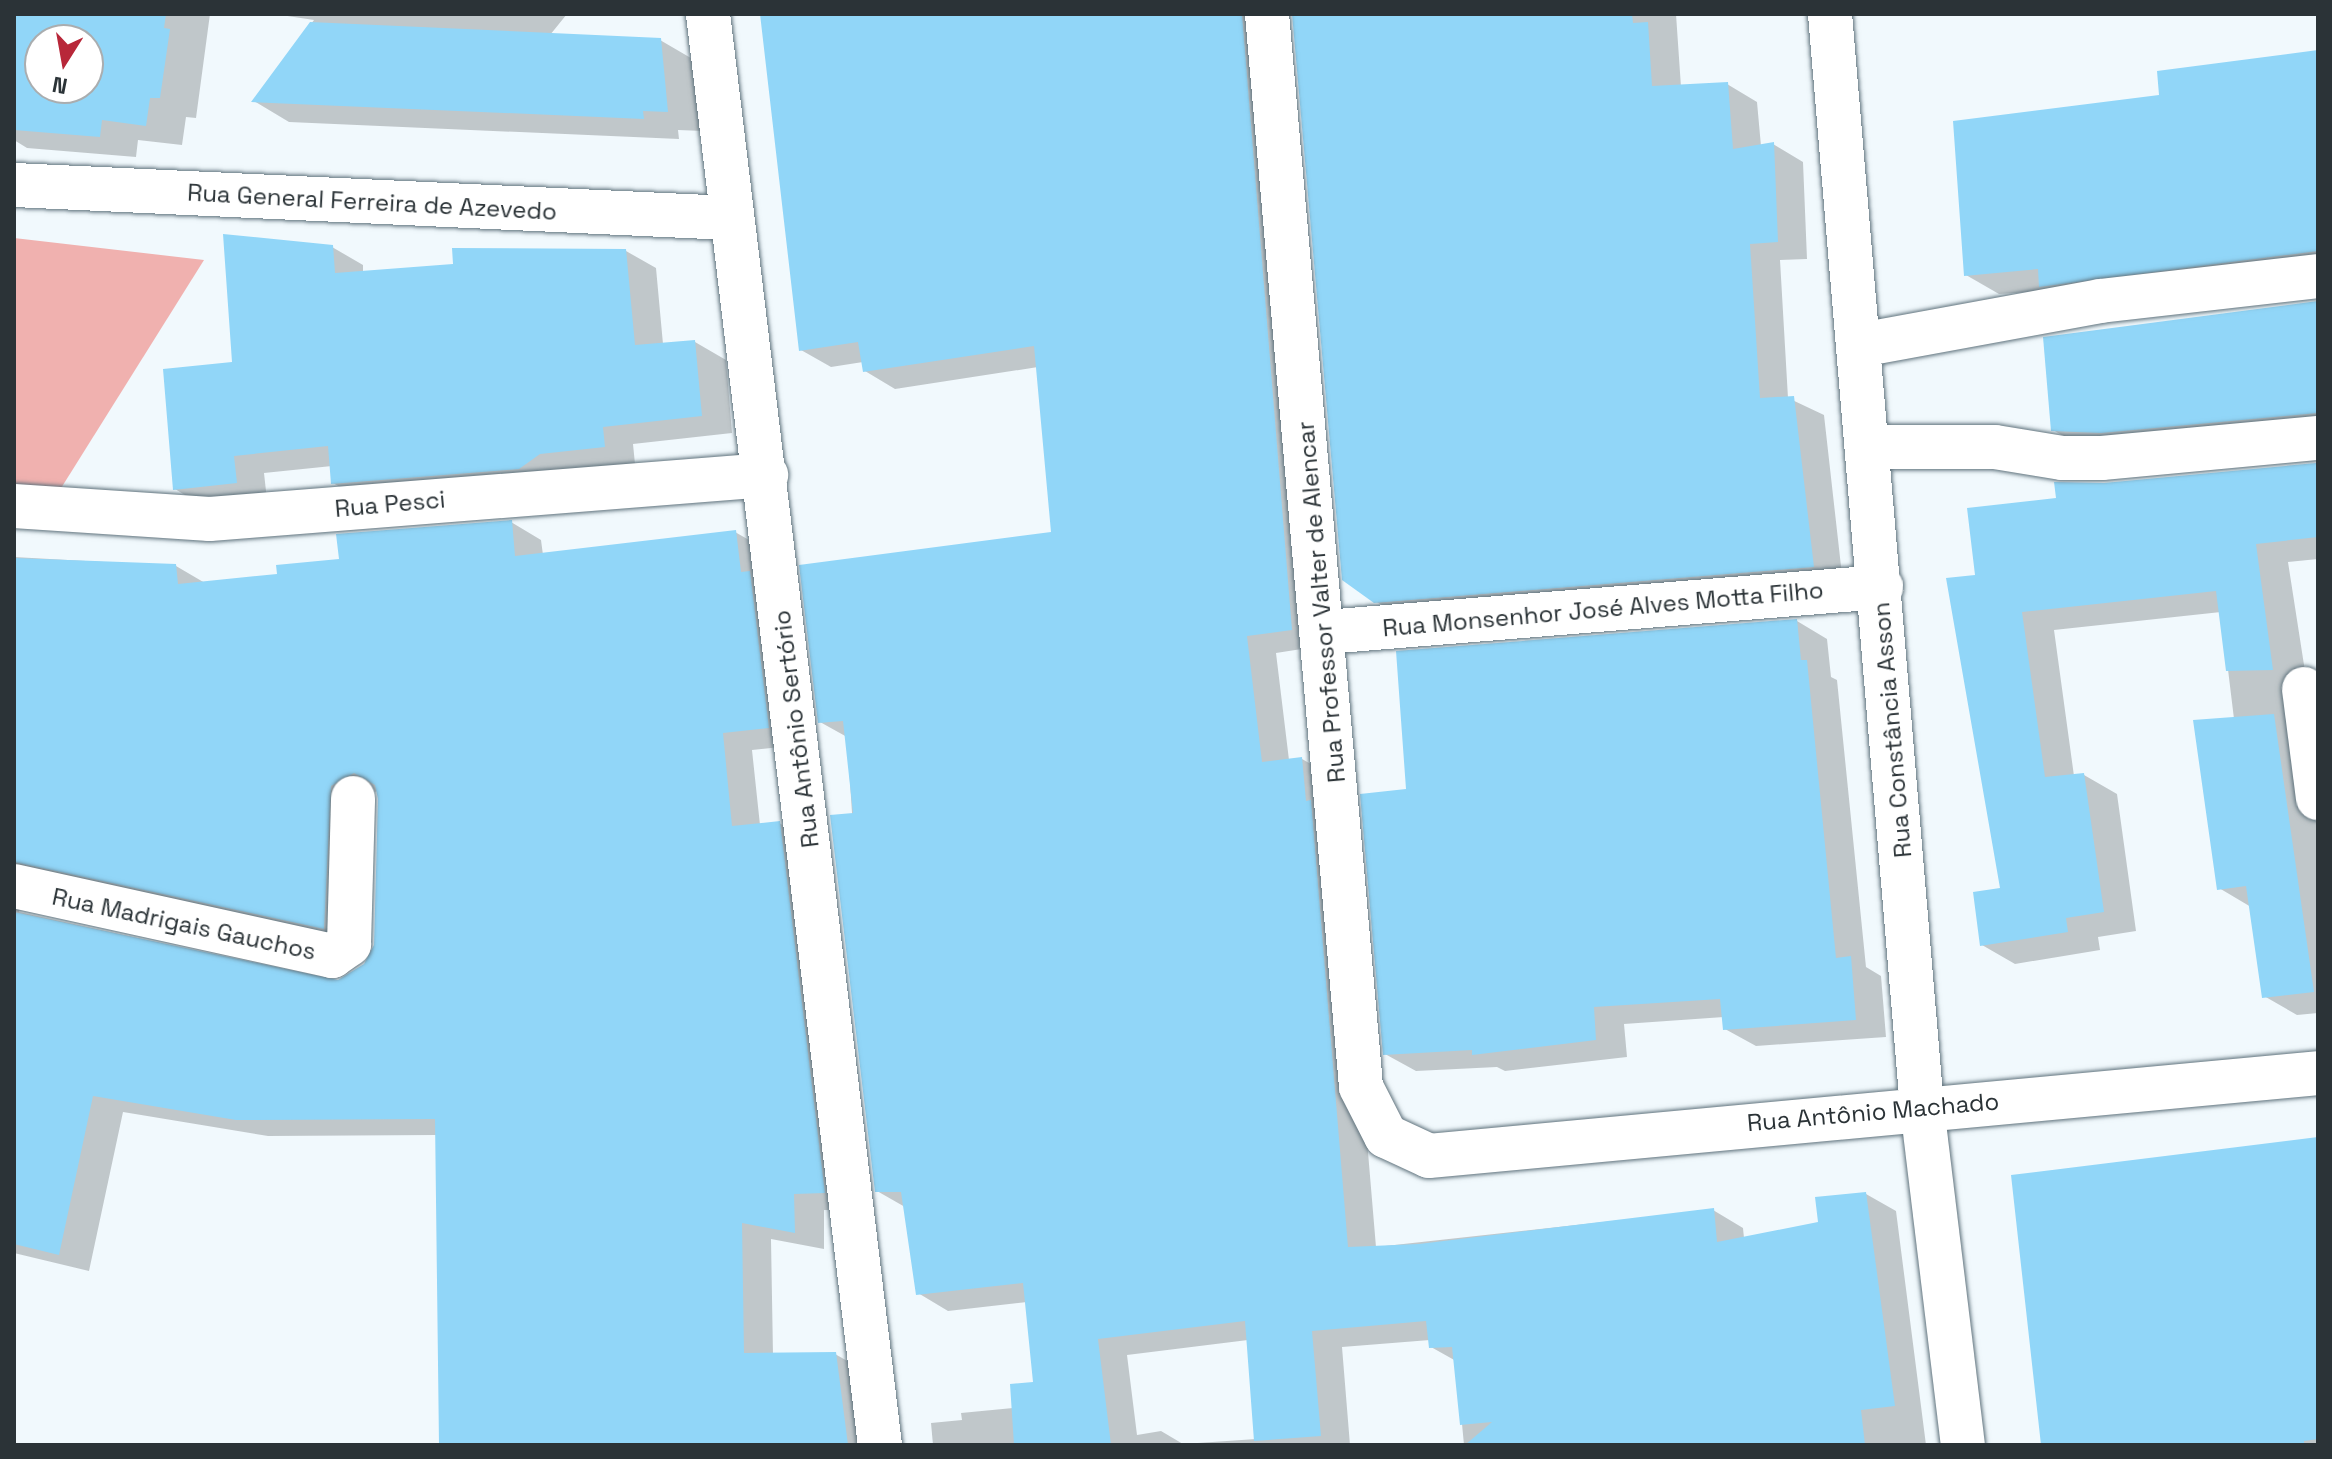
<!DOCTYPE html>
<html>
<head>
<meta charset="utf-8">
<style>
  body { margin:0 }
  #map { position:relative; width:2332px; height:1459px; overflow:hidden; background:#f1f9fd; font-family:"Space Grotesk",sans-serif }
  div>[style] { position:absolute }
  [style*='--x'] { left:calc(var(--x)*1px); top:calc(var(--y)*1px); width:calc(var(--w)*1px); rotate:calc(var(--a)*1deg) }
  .green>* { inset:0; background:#f0b1af }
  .shadow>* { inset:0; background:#0003 }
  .building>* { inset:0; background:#91d6f8 }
  .roads { filter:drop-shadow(0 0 2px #60737d) drop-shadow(0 0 2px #60737d) }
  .minor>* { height:44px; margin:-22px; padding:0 22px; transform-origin:22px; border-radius:22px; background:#fff }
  span { translate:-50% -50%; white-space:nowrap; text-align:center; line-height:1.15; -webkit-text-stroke:6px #fff; paint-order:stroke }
  .street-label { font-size:24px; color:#2b3337 }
  .frame { position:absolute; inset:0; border:16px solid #2b3337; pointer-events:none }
  .north { position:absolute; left:24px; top:24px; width:80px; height:80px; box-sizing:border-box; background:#fff; border:2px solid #aaadaf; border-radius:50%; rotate:191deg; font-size:22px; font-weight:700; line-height:32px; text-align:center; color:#2b3337 }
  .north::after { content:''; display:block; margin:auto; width:28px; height:36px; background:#b82739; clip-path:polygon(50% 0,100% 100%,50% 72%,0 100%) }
</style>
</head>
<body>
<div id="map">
  <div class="green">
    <i style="clip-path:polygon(14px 238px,204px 260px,58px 493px,14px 485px)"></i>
  </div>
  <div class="shadow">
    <i style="clip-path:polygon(evenodd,14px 14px,210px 14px,196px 118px,186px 117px,182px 145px,138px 140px,136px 157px,27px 148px,14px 140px,14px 14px,40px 40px,88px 40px,88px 88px,40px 88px,40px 40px)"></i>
    <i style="clip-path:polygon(274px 14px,567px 14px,550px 35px,660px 40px,696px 61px,703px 131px,678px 130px,679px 139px,289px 122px,254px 101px,314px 20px)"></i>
    <i style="clip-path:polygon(evenodd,762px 14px,1283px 14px,1321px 646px,1276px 653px,1289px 760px,1302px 759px,1332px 776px,1340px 820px,1376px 1247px,1713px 1210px,1743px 1228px,1744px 1238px,1820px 1224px,1866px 1194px,1896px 1211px,1926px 1445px,1464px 1445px,1456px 1361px,1431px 1347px,1430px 1340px,1342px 1347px,1350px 1445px,933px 1445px,931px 1423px,962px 1420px,961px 1413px,1013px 1408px,1035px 1384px,1027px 1302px,948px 1311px,918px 1293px,905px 1207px,877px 1191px,847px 737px,820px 722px,1053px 534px,1038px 367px,895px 389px,865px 371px,863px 362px,831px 367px,801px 350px,762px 14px,1248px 1340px,1256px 1439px,1183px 1444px,1161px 1431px,1137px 1435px,1127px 1355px,1248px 1340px)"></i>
    <i style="clip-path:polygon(1294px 14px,1676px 14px,1681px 87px,1727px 84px,1757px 102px,1761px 146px,1773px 144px,1803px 162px,1807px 259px,1780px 260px,1788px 398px,1824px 415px,1843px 584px,1406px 619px,1375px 601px)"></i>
    <i style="clip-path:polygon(2318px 52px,2318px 273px,1999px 294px,1966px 275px,2162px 97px)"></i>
    <i style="clip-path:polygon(332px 247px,363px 265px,363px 273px,626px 251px,656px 268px,663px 344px,695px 342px,726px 360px,732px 433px,633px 444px,635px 464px,364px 501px,333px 483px,332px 466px,264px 473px,267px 500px,205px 507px,175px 489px,234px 364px)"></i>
    <i style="clip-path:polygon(2318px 303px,2318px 434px,2086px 449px,2053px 430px)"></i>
    <i style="clip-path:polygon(2318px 465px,2318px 559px,2288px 562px,2318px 755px,2318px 1013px,2297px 1015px,2264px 996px,2251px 907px,2219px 888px,2234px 719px,2221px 612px,2054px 630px,2074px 776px,2084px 775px,2117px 794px,2136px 931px,2098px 937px,2100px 950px,2015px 964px,1982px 945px,2002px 890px,1948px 580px,1977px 577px,2058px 500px,2104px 485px)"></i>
    <i style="clip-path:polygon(evenodd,511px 522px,541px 540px,543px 555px,735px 532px,765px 549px,798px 745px,752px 750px,760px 825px,779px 823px,810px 840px,854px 1210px,824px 1210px,824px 1249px,771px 1239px,773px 1355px,835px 1354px,865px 1371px,875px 1445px,442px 1445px,437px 1135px,268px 1136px,123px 1112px,89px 1271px,14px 1253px,14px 557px,176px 566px,205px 583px,279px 575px,511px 522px,378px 791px,376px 946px,365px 965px,338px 982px,19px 912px,26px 885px,354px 944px,371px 793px,378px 791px)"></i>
    <i style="clip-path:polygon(1797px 621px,1827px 639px,1831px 677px,1837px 680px,1866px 967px,1881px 976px,1886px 1037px,1756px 1046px,1725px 1029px,1724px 1017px,1624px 1024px,1627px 1057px,1505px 1071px,1497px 1067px,1416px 1071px,1385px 1054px,1408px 791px)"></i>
    <i style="clip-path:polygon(2318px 1139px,2318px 1445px,2042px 1445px)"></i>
  </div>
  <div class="building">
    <i style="clip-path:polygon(evenodd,14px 14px,166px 14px,164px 28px,170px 29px,160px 98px,150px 98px,146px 126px,102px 120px,100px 137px,14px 130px,14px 14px,40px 40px,88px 40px,88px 88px,40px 88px,40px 40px)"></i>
    <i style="clip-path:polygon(760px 14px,1242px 14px,1292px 630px,1247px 636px,1262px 762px,1302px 757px,1306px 801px,1311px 800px,1348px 1247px,1419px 1244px,1714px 1208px,1717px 1242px,1818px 1222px,1815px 1197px,1866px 1192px,1895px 1406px,1861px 1410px,1865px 1445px,1465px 1445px,1492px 1422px,1460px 1425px,1452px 1347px,1429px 1348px,1426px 1321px,1312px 1331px,1321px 1436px,1254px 1441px,1245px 1321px,1098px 1339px,1111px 1445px,1014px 1445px,1010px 1384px,1033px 1382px,1023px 1283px,916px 1295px,901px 1192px,875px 1192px,830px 815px,853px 813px,843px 721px,818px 723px,799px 565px,1051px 532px,1034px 346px,863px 372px,858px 342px,799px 351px)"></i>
    <i style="clip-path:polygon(1292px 14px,1632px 14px,1633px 23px,1648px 22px,1652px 86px,1728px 82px,1733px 149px,1774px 142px,1778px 242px,1750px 244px,1760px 398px,1794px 396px,1814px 567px,1374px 603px,1342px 580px)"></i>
    <i style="clip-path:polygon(310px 22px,661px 38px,668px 112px,643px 111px,644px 119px,251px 102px)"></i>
    <i style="clip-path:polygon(2318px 50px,2318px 251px,2039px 287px,2038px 269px,1964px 276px,1953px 121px,2159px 95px,2157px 71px)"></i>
    <i style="clip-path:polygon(223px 234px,333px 245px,335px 273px,453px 264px,452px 248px,626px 249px,635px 345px,695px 340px,702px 416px,603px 427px,605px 447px,540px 454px,519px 469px,331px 484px,328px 446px,234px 456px,237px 483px,173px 490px,163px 369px,232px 362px)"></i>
    <i style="clip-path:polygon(2318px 301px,2318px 413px,2101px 433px,2051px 431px,2043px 337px)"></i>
    <i style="clip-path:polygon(2316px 463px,2318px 537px,2256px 544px,2273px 670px,2226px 671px,2216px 591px,2022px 612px,2045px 777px,2084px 773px,2104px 912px,2066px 918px,2068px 932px,1980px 946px,1973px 892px,2000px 888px,1946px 578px,1975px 575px,1967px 508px,2056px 498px,2054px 482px,2104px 483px)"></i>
    <i style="clip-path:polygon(512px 520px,515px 556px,736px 530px,741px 572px,750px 571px,769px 728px,723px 733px,732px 826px,780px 821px,825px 1193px,794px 1194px,795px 1233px,742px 1223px,744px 1353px,836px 1352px,848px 1445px,439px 1445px,435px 1119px,236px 1120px,93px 1096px,59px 1255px,14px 1244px,14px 912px,338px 980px,364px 964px,374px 945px,378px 799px,375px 785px,354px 773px,331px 786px,324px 929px,14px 862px,14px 558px,176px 564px,178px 584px,277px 574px,276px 565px,339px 559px,336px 534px)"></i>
    <i style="clip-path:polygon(1797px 619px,1801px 660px,1807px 660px,1836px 958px,1851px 956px,1856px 1020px,1723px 1030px,1720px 999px,1594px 1007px,1596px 1040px,1472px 1055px,1472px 1050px,1383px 1055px,1360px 794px,1406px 789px,1396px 651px)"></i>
    <i style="clip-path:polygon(2274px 714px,2314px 992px,2262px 998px,2246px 886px,2217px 890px,2193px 720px)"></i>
    <i style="clip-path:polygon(2318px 1137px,2318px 1439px,2304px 1441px,2304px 1445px,2041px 1445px,2011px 1175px)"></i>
  </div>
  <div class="roads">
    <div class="minor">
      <i style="--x:708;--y:14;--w:1441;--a:83.15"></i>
      <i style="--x:1267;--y:14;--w:1077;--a:84.99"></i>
      <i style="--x:1361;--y:1087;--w:55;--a:63"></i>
      <i style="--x:1386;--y:1136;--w:47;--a:24.9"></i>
      <i style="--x:1429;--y:1156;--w:893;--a:-5.33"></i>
      <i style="--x:1830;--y:14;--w:1097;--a:85.19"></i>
      <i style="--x:1922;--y:1107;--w:340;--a:83.1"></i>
      <i style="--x:14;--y:185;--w:718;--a:2.64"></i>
      <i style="--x:1861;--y:345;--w:243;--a:-10.4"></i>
      <i style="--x:2100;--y:301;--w:219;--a:-6.5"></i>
      <i style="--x:1869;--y:447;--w:126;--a:0"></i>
      <i style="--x:1995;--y:447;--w:68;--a:9.3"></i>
      <i style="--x:2062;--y:458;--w:40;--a:0"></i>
      <i style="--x:2102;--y:458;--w:217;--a:-5.3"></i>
      <i style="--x:14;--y:506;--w:196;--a:3.8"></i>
      <i style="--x:210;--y:519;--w:558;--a:-4.52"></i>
      <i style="--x:1325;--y:632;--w:558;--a:-4.63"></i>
      <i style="--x:2304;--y:689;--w:110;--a:82.7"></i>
      <i style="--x:14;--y:886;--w:326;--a:12.4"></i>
      <i style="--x:332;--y:956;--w:21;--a:-35"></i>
      <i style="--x:349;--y:944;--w:146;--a:-88.4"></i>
    </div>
  </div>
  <div class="street-label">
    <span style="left:372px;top:202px;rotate:3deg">Rua General Ferreira de Azevedo</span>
    <span style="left:390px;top:504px;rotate:-5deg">Rua Pesci</span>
    <span style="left:1321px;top:602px;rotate:-95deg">Rua Professor Valter de Alencar</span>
    <span style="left:1603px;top:609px;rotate:-5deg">Rua Monsenhor José Alves Motta Filho</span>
    <span style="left:796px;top:729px;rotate:-97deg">Rua Antônio Sertório</span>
    <span style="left:1892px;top:730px;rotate:-95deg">Rua Constância Asson</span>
    <span style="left:184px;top:924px;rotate:12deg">Rua Madrigais Gauchos</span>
    <span style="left:1873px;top:1112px;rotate:-5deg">Rua Antônio Machado</span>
  </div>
  <div class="frame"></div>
  <div class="north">N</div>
</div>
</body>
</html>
